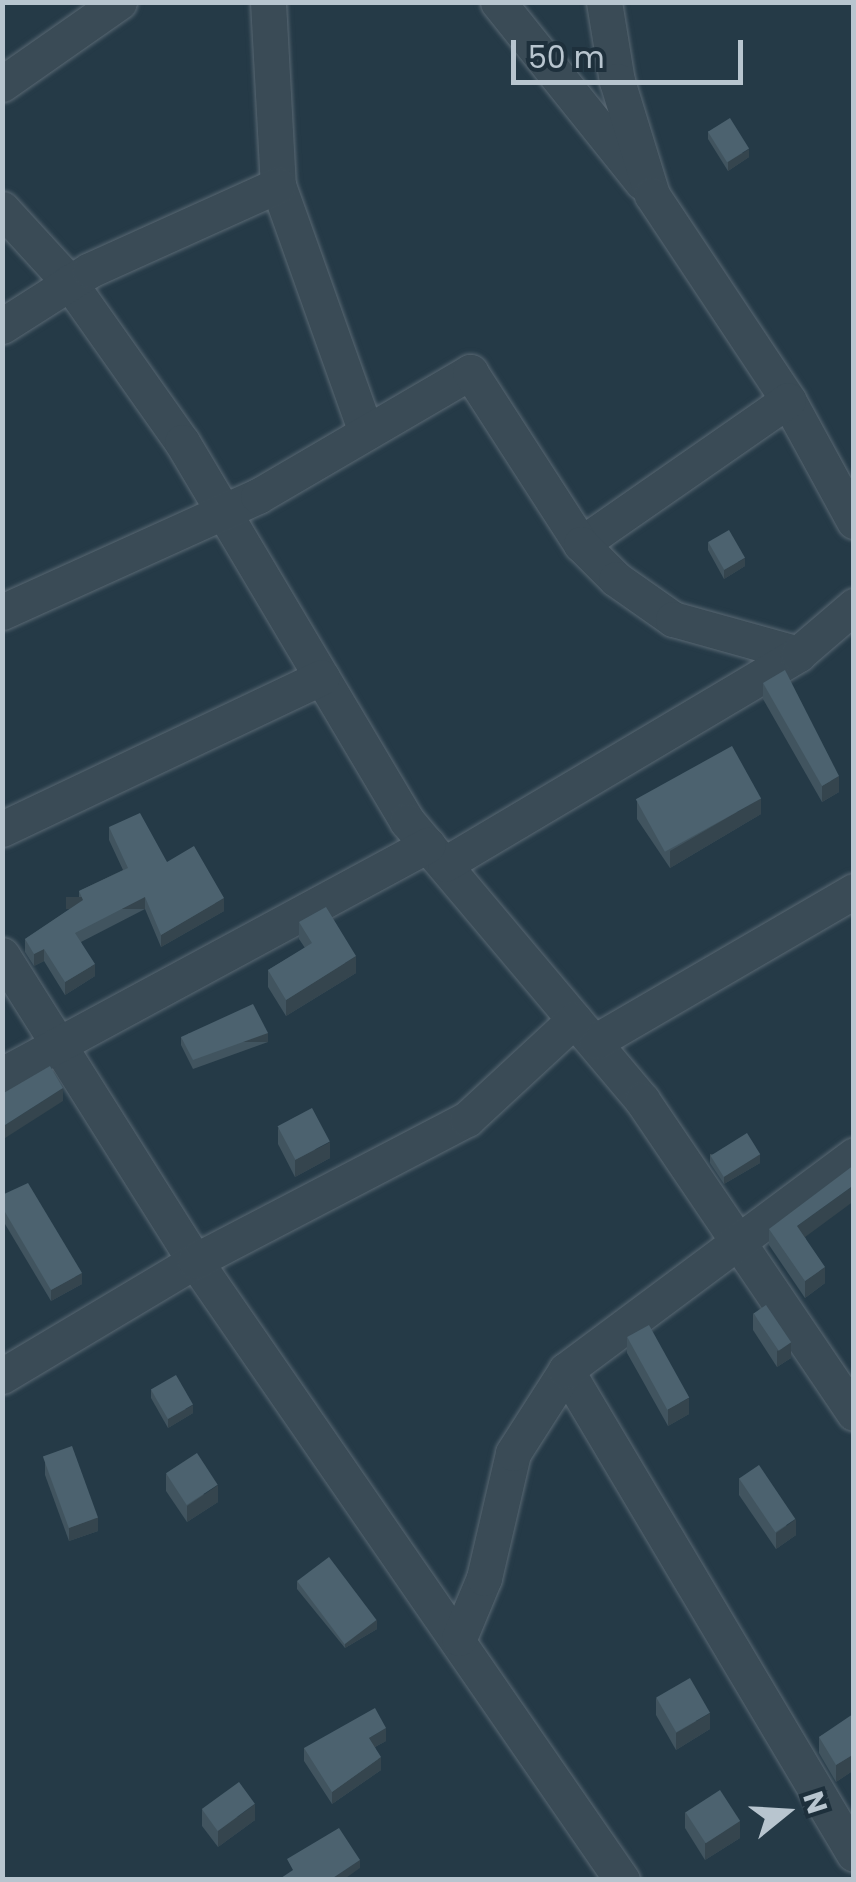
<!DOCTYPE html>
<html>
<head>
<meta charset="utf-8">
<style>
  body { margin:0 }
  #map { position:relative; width:856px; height:1882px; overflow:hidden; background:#253a47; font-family:Poppins,sans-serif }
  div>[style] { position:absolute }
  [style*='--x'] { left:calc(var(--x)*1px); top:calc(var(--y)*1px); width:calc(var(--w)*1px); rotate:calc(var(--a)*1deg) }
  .roads { filter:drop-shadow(0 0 2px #596873) drop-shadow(0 0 2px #596873) }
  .minor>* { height:35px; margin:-17.5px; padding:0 17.5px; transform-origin:17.5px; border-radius:17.5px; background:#3a4b56 }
  .wall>* { inset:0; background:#41545f }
  .shaded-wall>* { inset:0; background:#35454e; transform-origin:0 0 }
  .building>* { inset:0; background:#4c626f; transform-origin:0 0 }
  span { translate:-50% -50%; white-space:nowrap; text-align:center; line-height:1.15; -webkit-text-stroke:8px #1e303c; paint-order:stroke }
  .frame { position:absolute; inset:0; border:5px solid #b8c5cf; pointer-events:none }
  .north { position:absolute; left:736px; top:1762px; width:100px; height:100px; -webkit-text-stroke:8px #1e303c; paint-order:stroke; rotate:72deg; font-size:28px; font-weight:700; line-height:40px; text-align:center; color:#b8c5cf }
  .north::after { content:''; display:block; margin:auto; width:35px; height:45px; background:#b8c5cf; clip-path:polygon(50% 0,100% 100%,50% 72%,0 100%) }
  .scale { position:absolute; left:511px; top:40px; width:232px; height:45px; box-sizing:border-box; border:5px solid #b8c5cf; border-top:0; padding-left:12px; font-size:30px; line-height:35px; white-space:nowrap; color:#b8c5cf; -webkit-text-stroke:8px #1e303c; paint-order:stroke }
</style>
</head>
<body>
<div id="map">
  <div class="roads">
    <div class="minor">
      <i style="--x:268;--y:2;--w:183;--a:86.9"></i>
      <i style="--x:278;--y:185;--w:262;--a:70.4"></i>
      <i style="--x:498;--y:2;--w:231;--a:51.3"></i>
      <i style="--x:604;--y:2;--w:80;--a:80.7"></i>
      <i style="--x:617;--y:81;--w:119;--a:72.9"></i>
      <i style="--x:652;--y:195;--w:246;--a:56.4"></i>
      <i style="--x:788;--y:400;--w:138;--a:61.4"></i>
      <i style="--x:2;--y:84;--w:143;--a:-35"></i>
      <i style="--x:2;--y:209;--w:99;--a:47.5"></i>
      <i style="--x:69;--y:282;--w:196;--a:54.8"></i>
      <i style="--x:182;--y:442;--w:441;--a:59.3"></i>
      <i style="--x:407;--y:821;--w:365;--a:49.9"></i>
      <i style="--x:642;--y:1100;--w:378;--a:55.9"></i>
      <i style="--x:2;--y:326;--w:104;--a:-32.5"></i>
      <i style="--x:90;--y:270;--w:206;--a:-24.3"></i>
      <i style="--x:581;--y:544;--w:252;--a:-34.8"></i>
      <i style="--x:2;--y:612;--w:281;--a:-24.4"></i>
      <i style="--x:258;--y:496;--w:246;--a:-30.3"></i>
      <i style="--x:470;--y:372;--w:205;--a:57.2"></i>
      <i style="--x:581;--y:544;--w:49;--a:45"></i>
      <i style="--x:616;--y:579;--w:70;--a:35.1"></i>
      <i style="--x:673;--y:619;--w:130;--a:15.6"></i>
      <i style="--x:2;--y:829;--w:354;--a:-25.4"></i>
      <i style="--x:445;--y:864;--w:411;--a:-30.7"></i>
      <i style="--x:798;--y:654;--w:74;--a:-40.6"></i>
      <i style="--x:2;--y:955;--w:362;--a:57.8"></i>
      <i style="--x:195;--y:1261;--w:752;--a:55.4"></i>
      <i style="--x:596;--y:1041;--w:298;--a:-30.2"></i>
      <i style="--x:2;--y:1075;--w:484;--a:-28.4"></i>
      <i style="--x:566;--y:1370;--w:563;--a:59.25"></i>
      <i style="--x:2;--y:1376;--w:225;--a:-30.8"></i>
      <i style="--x:195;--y:1261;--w:307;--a:-27.6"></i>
      <i style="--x:467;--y:1119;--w:146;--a:-42.8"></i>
      <i style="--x:459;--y:1638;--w:65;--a:-67.4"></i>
      <i style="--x:484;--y:1578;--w:128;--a:-76.9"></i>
      <i style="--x:513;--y:1453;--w:98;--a:-57.4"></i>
      <i style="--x:566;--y:1370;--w:359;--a:-36.7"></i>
    </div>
  </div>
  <div class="wall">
    <i style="clip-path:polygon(708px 131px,749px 157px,728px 171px,708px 139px)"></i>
    <i style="clip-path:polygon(708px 542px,745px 566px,724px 579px,708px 550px)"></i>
    <i style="clip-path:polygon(763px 683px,839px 792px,822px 802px,763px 699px)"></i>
    <i style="clip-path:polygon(637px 802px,761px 814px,670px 868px,637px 819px)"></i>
    <i style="clip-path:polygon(109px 827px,167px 862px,224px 911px,161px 947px,145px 909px,81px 942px,95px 976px,65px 995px,44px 961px,34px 966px,25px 952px,25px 939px,79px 903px,79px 891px,123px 870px,109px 840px)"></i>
    <i style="clip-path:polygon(299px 922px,356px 973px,286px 1016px,268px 987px,268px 970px,305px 948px,299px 939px)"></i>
    <i style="clip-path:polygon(181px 1037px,268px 1042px,193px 1069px,181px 1045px)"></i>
    <i style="clip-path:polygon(278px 1128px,330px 1158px,295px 1177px,278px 1144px)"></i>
    <i style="clip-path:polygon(710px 1154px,760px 1163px,724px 1184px,710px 1163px)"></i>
    <i style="clip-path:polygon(2px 1195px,82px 1284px,51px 1301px,2px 1219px)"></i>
    <i style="clip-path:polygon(769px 1229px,805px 1237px,825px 1283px,805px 1298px,769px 1245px)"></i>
    <i style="clip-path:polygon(753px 1313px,791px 1358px,777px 1367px,753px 1330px)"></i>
    <i style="clip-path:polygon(627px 1337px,689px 1414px,668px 1426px,627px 1353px)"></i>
    <i style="clip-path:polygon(151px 1390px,193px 1413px,168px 1428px,151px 1398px)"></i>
    <i style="clip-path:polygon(45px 1461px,98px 1531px,69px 1541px,45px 1475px)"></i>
    <i style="clip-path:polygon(166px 1474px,218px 1502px,187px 1522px,166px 1491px)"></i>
    <i style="clip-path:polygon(739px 1478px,796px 1535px,776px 1549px,739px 1495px)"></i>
    <i style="clip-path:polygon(297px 1581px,377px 1629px,345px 1648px,297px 1589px)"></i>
    <i style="clip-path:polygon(656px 1698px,710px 1729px,676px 1750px,656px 1715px)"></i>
    <i style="clip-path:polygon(854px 1716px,854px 1770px,836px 1782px,819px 1753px,819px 1737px)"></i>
    <i style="clip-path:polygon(386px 1741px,375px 1747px,381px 1770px,332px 1804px,304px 1761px,304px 1748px)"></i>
    <i style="clip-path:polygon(202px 1810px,255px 1820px,218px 1847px,202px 1826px)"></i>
    <i style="clip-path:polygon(685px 1812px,740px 1838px,705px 1860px,685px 1828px)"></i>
  </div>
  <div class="shaded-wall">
    <i style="clip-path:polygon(749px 149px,749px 157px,728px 171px,728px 162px)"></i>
    <i style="clip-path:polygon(745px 558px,745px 566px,724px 579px,724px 570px)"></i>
    <i style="clip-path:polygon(839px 776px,839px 792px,822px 802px,822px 786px)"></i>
    <i style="clip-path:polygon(761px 798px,761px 814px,670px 868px,670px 851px)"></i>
    <i style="left:145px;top:897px;width:12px;height:79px;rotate:90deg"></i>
    <i style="clip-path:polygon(224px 898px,224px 911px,161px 947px,161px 935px)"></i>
    <i style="clip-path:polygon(44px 949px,44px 961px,34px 966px,34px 954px)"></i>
    <i style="clip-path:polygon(356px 956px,356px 973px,286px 1016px,286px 1000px)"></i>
    <i style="clip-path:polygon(95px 964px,95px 976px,65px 995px,65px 982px)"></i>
    <i style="left:268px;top:1033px;width:9px;height:80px;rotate:90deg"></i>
    <i style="clip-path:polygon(63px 1088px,63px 1101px,2px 1140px,2px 1127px)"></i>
    <i style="clip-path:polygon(330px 1142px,330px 1158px,295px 1177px,295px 1160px)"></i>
    <i style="clip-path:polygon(760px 1154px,760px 1163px,724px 1184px,724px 1175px)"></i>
    <i style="clip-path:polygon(854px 1185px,854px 1201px,797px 1243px,797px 1226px)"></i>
    <i style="clip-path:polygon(825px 1267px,825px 1283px,805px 1298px,805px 1281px)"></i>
    <i style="clip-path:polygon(82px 1273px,82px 1284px,51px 1301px,51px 1290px)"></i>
    <i style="clip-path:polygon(791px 1342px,791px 1358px,777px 1367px,777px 1351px)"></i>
    <i style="clip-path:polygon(689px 1398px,689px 1414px,668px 1426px,668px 1409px)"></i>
    <i style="clip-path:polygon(193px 1405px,193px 1413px,168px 1428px,168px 1419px)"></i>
    <i style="clip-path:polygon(218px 1485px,218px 1502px,187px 1522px,187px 1506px)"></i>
    <i style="clip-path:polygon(98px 1517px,98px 1531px,69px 1541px,69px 1528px)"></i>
    <i style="clip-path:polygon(796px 1519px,796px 1535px,776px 1549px,776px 1533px)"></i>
    <i style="clip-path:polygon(377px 1620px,377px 1629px,345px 1648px,345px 1639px)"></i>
    <i style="clip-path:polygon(710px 1713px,710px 1729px,676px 1750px,676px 1733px)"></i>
    <i style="clip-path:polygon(386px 1728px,386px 1741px,369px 1750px,369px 1738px)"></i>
    <i style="clip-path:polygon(854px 1754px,854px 1770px,836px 1782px,836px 1765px)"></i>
    <i style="clip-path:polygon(381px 1757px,381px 1770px,332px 1804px,332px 1792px)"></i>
    <i style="clip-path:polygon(255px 1804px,255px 1820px,218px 1847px,218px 1831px)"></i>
    <i style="clip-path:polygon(740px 1821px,740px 1838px,705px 1860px,705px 1843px)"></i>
    <i style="clip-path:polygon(360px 1860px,360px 1868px,343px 1880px,330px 1880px)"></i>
  </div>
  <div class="building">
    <i style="left:730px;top:118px;width:36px;height:26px;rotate:58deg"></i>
    <i style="left:729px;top:530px;width:32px;height:24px;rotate:60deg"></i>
    <i style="clip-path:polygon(785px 670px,839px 776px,822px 786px,763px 683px)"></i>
    <i style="left:732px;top:746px;width:60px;height:110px;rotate:61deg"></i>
    <i style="clip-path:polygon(140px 813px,167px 862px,194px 846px,224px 898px,161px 935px,145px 897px,75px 933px,95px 964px,65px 982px,44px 949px,34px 954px,25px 939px,83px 900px,79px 891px,128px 868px,109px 827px)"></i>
    <i style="clip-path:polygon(326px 907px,356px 956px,286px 1000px,268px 970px,312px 943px,299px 922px)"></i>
    <i style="clip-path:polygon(253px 1004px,268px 1033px,193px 1060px,181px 1037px)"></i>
    <i style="clip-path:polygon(50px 1066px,63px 1088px,2px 1127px,2px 1094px)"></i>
    <i style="left:312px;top:1108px;width:38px;height:39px;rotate:62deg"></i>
    <i style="left:747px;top:1133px;width:25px;height:43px;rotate:58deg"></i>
    <i style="clip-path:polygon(854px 1165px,854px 1185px,797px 1226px,825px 1267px,805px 1281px,769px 1229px)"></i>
    <i style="clip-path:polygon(28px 1183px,82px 1273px,51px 1290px,2px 1207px,2px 1195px)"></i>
    <i style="left:766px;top:1305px;width:45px;height:15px;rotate:56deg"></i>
    <i style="left:649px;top:1325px;width:83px;height:25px;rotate:61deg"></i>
    <i style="left:176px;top:1375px;width:34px;height:29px;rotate:60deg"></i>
    <i style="left:72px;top:1446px;width:76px;height:31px;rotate:70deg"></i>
    <i style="left:197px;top:1453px;width:38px;height:37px;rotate:57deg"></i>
    <i style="left:759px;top:1465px;width:65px;height:24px;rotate:56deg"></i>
    <i style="left:329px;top:1557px;width:79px;height:40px;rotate:53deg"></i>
    <i style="left:690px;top:1678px;width:40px;height:39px;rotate:60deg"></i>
    <i style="clip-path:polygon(375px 1708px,386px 1728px,369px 1738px,381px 1757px,332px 1792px,304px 1748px)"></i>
    <i style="clip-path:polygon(853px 1714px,854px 1754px,836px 1765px,819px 1737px)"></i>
    <i style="left:239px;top:1782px;width:27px;height:46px;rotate:54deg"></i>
    <i style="left:720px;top:1790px;width:37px;height:41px;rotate:57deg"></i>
    <i style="clip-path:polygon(339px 1828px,360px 1860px,330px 1880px,278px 1880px,293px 1870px,287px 1859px)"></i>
  </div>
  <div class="frame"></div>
  <div class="north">N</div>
  <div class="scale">50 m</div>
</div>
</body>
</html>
